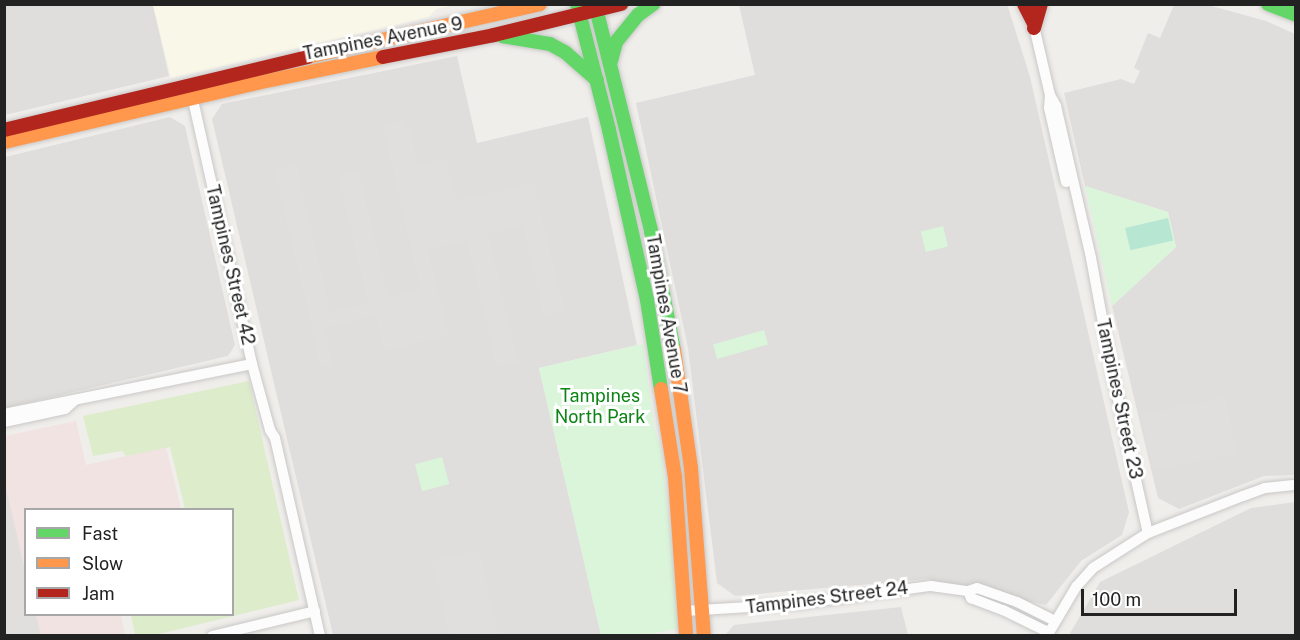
<!DOCTYPE html>
<html>
<head>
<meta charset="utf-8">
<style>
  body { margin:0 }
  #map { position:relative; width:1300px; height:640px; overflow:hidden; background:#f0eeeb; font-family:"Public Sans",sans-serif }
  div>[style] { position:absolute }
  [style*='--x'] { left:calc(var(--x)*1px); top:calc(var(--y)*1px); width:calc(var(--w)*1px); rotate:calc(var(--a)*1deg) }
  .residential>* { inset:0; background:#dfdedc }
  .commercial>* { inset:0; background:#f1e3e1 }
  .education>* { inset:0; background:#f8f7e8 }
  .grass>* { inset:0; background:#ddeccb }
  .park>* { inset:0; background:#daf5da; transform-origin:0 0 }
  .pitch>* { inset:0; background:#b7e6d2; transform-origin:0 0 }
  .parking>* { inset:0; background:#e0dfde; transform-origin:0 0 }
  .roads { filter:drop-shadow(0 0 2px #c9c8c7) drop-shadow(0 0 2px #c9c8c7) }
  .street>* { height:10px; margin:-5px; padding:0 5px; transform-origin:5px; border-radius:5px; background:#fdfcfc }
  .fast>* { height:14px; margin:-7px; padding:0 7px; transform-origin:7px; border-radius:7px; background:#63d668 }
  .slow>* { height:14px; margin:-7px; padding:0 7px; transform-origin:7px; border-radius:7px; background:#ff974d }
  .jam>* { height:14px; margin:-7px; padding:0 7px; transform-origin:7px; border-radius:7px; background:#b3261e }
  span { translate:-50% -50%; white-space:nowrap; text-align:center; line-height:1.15; -webkit-text-stroke:6px #fff; paint-order:stroke }
  .street-label { font-size:18px; color:#222 }
  .park-label { font-size:18px; color:#0c8416 }
  .frame { position:absolute; inset:0; border:6px solid #222; pointer-events:none }
  .legend { position:absolute; left:24px; top:508px; width:210px; height:108px; box-sizing:border-box; background:#fff; border:2px solid #a7a7a7; margin:0; padding:8px 10px; list-style:none; font-size:18px; color:#222 }
  .legend li { display:flex; align-items:center; gap:12px; height:30px }
  .legend b { width:30px; border:2px solid #a7a7a7 }
  .scale { position:absolute; left:1081px; top:589px; width:156px; height:27px; box-sizing:border-box; border:3px solid #222; border-top:0; padding-left:8px; font-size:18px; line-height:21px; white-space:nowrap; color:#222; -webkit-text-stroke:4px #fff; paint-order:stroke }
</style>
</head>
<body>
<div id="map">
  <div class="residential">
    <i style="clip-path:polygon(4px 5px,153px 5px,169px 76px,5px 115px)"></i>
    <i style="clip-path:polygon(739px 5px,1006px 5px,1008px 7px,1030px 77px,1129px 512px,1122px 535px,1081px 561px,1046px 605px,927px 579px,735px 596px,717px 583px,688px 348px,636px 103px,755px 75px)"></i>
    <i style="clip-path:polygon(1174px 5px,1208px 5px,1266px 21px,1295px 34px,1295px 475px,1264px 476px,1179px 509px,1158px 498px,1112px 306px,1176px 247px,1168px 212px,1085px 186px,1064px 93px,1121px 79px,1134px 84px,1140px 71px,1134px 68px,1148px 33px,1160px 38px)"></i>
    <i style="clip-path:polygon(457px 56px,477px 143px,588px 117px,637px 345px,539px 368px,601px 635px,333px 635px,212px 119px,222px 104px)"></i>
    <i style="clip-path:polygon(170px 117px,185px 126px,235px 345px,228px 356px,5px 408px,5px 157px)"></i>
    <i style="clip-path:polygon(1295px 502px,1295px 635px,1069px 635px,1100px 582px,1251px 508px)"></i>
    <i style="clip-path:polygon(901px 607px,908px 635px,725px 635px,734px 625px)"></i>
  </div>
  <div class="commercial">
    <i style="clip-path:polygon(76px 421px,86px 465px,166px 447px,181px 509px,26px 510px,26px 614px,121px 615px,125px 635px,5px 635px,4px 436px)"></i>
  </div>
  <div class="education">
    <i style="clip-path:polygon(153px 5px,153px 4px,455px 5px,436px 9px,429px 17px,171px 78px)"></i>
  </div>
  <div class="grass">
    <i style="clip-path:polygon(249px 381px,299px 600px,155px 635px,135px 635px,131px 615px,232px 614px,232px 510px,185px 509px,170px 447px,126px 456px,122px 451px,93px 456px,83px 416px)"></i>
  </div>
  <div class="park">
    <i style="clip-path:polygon(1085px 186px,1168px 212px,1176px 247px,1112px 306px)"></i>
    <i style="left:943px;top:226px;width:21px;height:23px;rotate:76deg"></i>
    <i style="left:764px;top:330px;width:15px;height:53px;rotate:74deg"></i>
    <i style="clip-path:polygon(643px 344px,654px 425px,662px 454px,680px 628px,646px 635px,601px 635px,539px 368px)"></i>
    <i style="left:442px;top:457px;width:28px;height:28px;rotate:75deg"></i>
  </div>
  <div class="pitch">
    <i style="left:1168px;top:218px;width:23px;height:44px;rotate:77deg"></i>
  </div>
  <div class="parking">
    <i style="clip-path:polygon(401px 121px,403px 130px,410px 128px,418px 165px,446px 159px,456px 201px,534px 183px,564px 311px,544px 315px,523px 226px,488px 234px,518px 363px,497px 367px,467px 240px,428px 250px,448px 336px,385px 351px,376px 315px,324px 328px,332px 365px,321px 367px,275px 170px,296px 165px,330px 311px,368px 303px,338px 175px,359px 171px,388px 297px,421px 290px,383px 125px)"></i>
    <i style="left:1225px;top:397px;width:57px;height:86px;rotate:78deg"></i>
    <i style="clip-path:polygon(5px 483px,25px 571px,26px 614px,36px 615px,41px 635px,5px 635px)"></i>
    <i style="left:479px;top:550px;width:87px;height:48px;rotate:77deg"></i>
  </div>
  <div class="roads">
    <div class="street">
      <i style="--x:1033;--y:22;--w:75;--a:76.9"></i>
      <i style="--x:1050;--y:95;--w:13;--a:61"></i>
      <i style="--x:1056;--y:106;--w:156;--a:77"></i>
      <i style="--x:1091;--y:258;--w:121;--a:79.5"></i>
      <i style="--x:1113;--y:377;--w:160;--a:77.4"></i>
      <i style="--x:191;--y:91;--w:280;--a:77.4"></i>
      <i style="--x:252;--y:364;--w:68;--a:74.7"></i>
      <i style="--x:270;--y:430;--w:9;--a:58"></i>
      <i style="--x:275;--y:438;--w:203;--a:77.2"></i>
      <i style="--x:1050;--y:95;--w:13;--a:94"></i>
      <i style="--x:1049;--y:108;--w:76;--a:77.1"></i>
      <i style="--x:4;--y:414;--w:253;--a:-11.4"></i>
      <i style="--x:4;--y:422;--w:62;--a:-12"></i>
      <i style="--x:65;--y:409;--w:12;--a:-42"></i>
      <i style="--x:968;--y:591;--w:8;--a:67"></i>
      <i style="--x:971;--y:598;--w:34;--a:21"></i>
      <i style="--x:1003;--y:610;--w:50;--a:26.1"></i>
      <i style="--x:685;--y:611;--w:112;--a:-3.6"></i>
      <i style="--x:797;--y:604;--w:135;--a:-7.7"></i>
      <i style="--x:931;--y:586;--w:37;--a:8"></i>
      <i style="--x:968;--y:591;--w:9;--a:-18"></i>
      <i style="--x:977;--y:588;--w:42;--a:19.3"></i>
      <i style="--x:1017;--y:602;--w:42;--a:26.6"></i>
      <i style="--x:212;--y:636;--w:106;--a:-13.6"></i>
      <i style="--x:1047;--y:636;--w:57;--a:-59.4"></i>
      <i style="--x:1076;--y:587;--w:25;--a:-48"></i>
      <i style="--x:1093;--y:568;--w:65;--a:-32.5"></i>
      <i style="--x:1148;--y:533;--w:102;--a:-21.3"></i>
      <i style="--x:1243;--y:496;--w:23;--a:-20"></i>
      <i style="--x:1265;--y:488;--w:31;--a:-6"></i>
    </div>
    <div class="fast">
      <i style="--x:577;--y:4;--w:130;--a:75.7"></i>
      <i style="--x:609;--y:130;--w:174;--a:77.4"></i>
      <i style="--x:647;--y:300;--w:90;--a:81.1"></i>
      <i style="--x:595;--y:4;--w:234;--a:76.1"></i>
      <i style="--x:651;--y:231;--w:121;--a:79.1"></i>
      <i style="--x:1268;--y:4;--w:30;--a:21"></i>
      <i style="--x:502;--y:36;--w:49;--a:9.5"></i>
      <i style="--x:550;--y:44;--w:18;--a:29"></i>
      <i style="--x:566;--y:53;--w:41;--a:41.1"></i>
      <i style="--x:611;--y:61;--w:20;--a:-75"></i>
      <i style="--x:616;--y:42;--w:35;--a:-51"></i>
      <i style="--x:638;--y:15;--w:19;--a:-36"></i>
    </div>
    <div class="slow">
      <i style="--x:307;--y:57;--w:239;--a:-12.8"></i>
      <i style="--x:4;--y:142;--w:260;--a:-13.1"></i>
      <i style="--x:257;--y:83;--w:129;--a:-11.7"></i>
      <i style="--x:674;--y:350;--w:119;--a:81.8"></i>
      <i style="--x:691;--y:468;--w:169;--a:85.6"></i>
      <i style="--x:661;--y:389;--w:89;--a:81"></i>
      <i style="--x:675;--y:477;--w:159;--a:86"></i>
    </div>
    <div class="jam">
      <i style="--x:1024;--y:4;--w:20;--a:63"></i>
      <i style="--x:1034;--y:28;--w:25;--a:-74"></i>
      <i style="--x:383;--y:57;--w:113;--a:-11.2"></i>
      <i style="--x:494;--y:35;--w:131;--a:-13.7"></i>
      <i style="--x:4;--y:130;--w:312;--a:-13.5"></i>
    </div>
  </div>
  <div class="street-label">
    <span style="left:383px;top:39px;rotate:-11deg">Tampines Avenue 9</span>
    <span style="left:230px;top:265px;rotate:77deg">Tampines Street 42</span>
    <span style="left:666px;top:314px;rotate:80deg">Tampines Avenue 7</span>
    <span style="left:1119px;top:399px;rotate:78deg">Tampines Street 23</span>
    <span style="left:827px;top:598px;rotate:-7deg">Tampines Street 24</span>
  </div>
  <div class="park-label">
    <span style="left:600px;top:407px">Tampines<br>North Park</span>
  </div>
  <div class="frame"></div>
  <ul class="legend">
  <li><b style="height:8px;background:#63d668"></b>Fast</li>
  <li><b style="height:8px;background:#ff974d"></b>Slow</li>
  <li><b style="height:8px;background:#b3261e"></b>Jam</li>
  </ul>
  <div class="scale">100 m</div>
</div>
</body>
</html>
